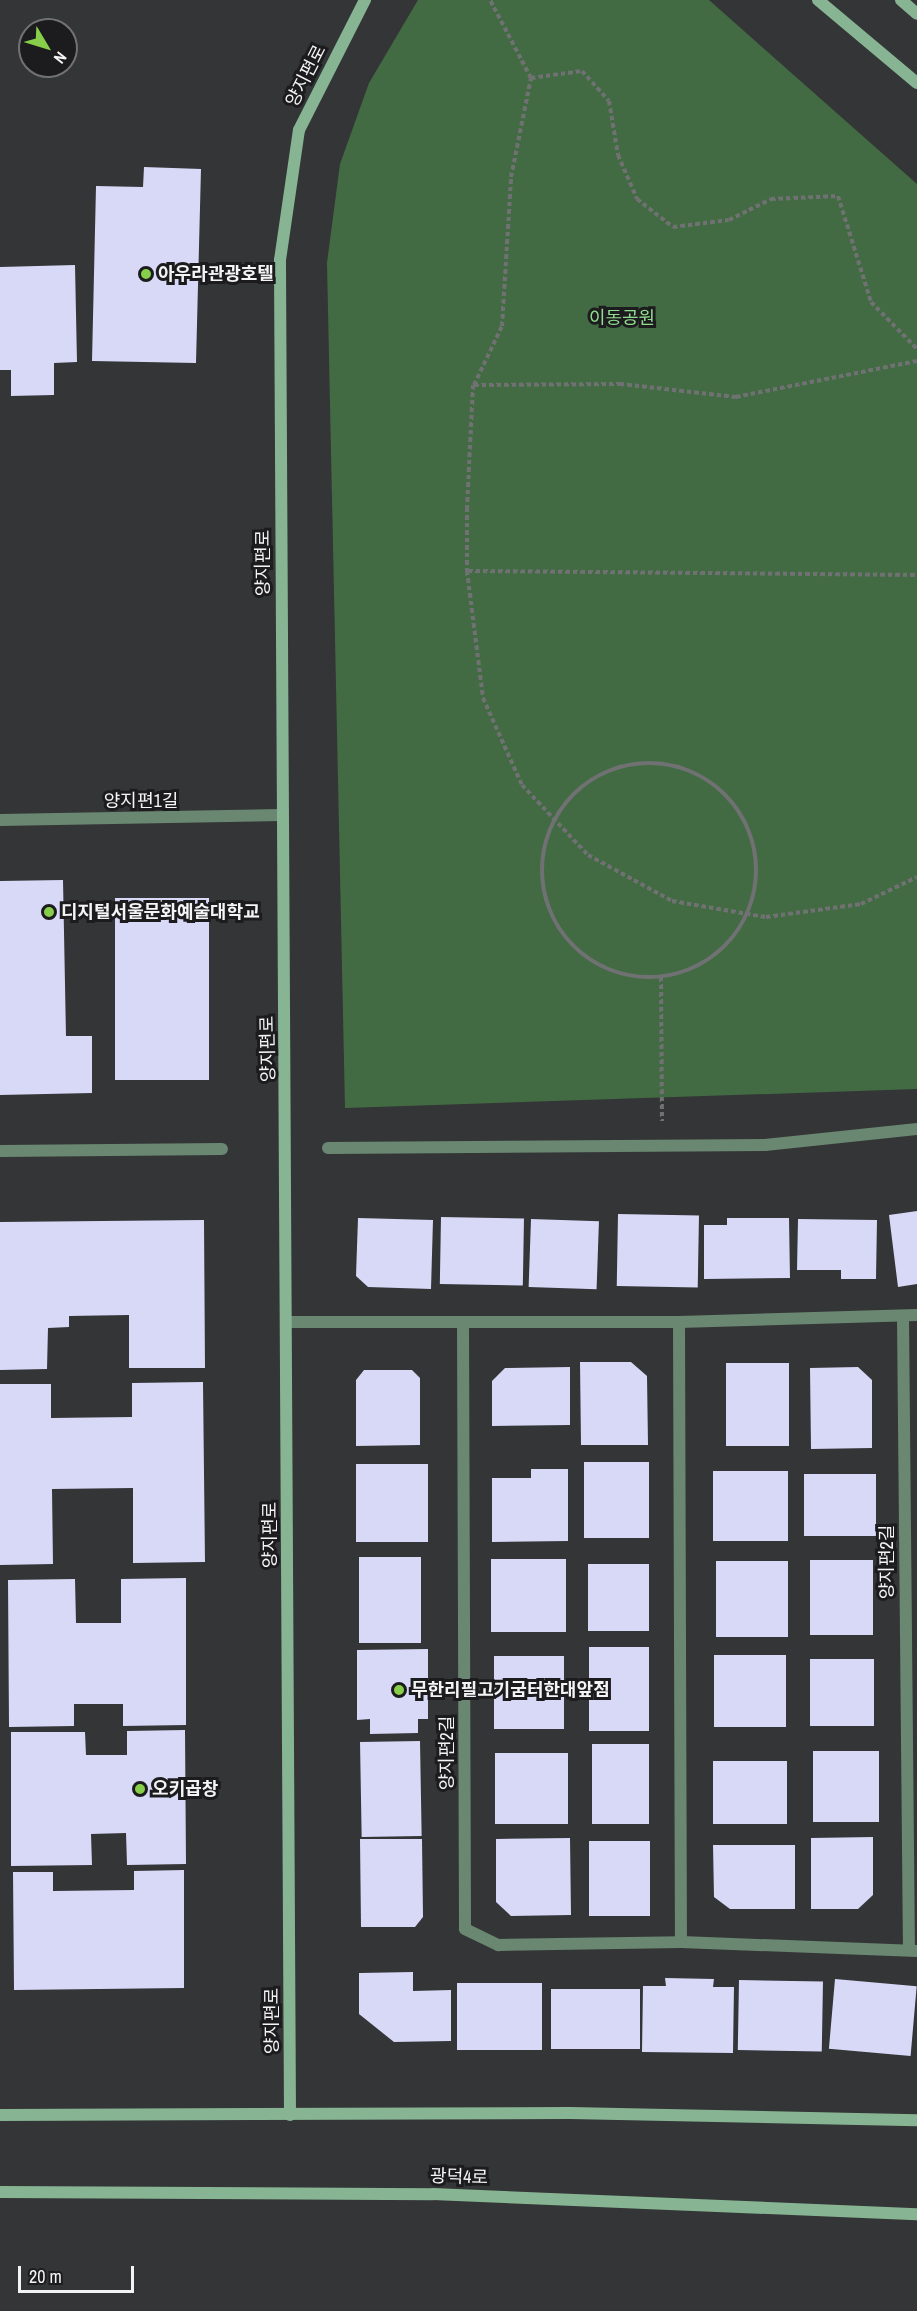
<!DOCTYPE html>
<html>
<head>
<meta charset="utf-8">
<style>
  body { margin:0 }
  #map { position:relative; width:917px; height:2311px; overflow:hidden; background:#343537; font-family:"Archivo Narrow","Noto Sans KR",sans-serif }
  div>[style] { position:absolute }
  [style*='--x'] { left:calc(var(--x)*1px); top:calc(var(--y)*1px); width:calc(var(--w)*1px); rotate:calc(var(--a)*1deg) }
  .green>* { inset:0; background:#436b43 }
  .building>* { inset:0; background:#d7d9f7; transform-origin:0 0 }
  .path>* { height:4px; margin-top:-2px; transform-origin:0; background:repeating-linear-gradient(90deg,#707173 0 4.5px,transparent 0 7.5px) }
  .path>.ring { margin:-2px; padding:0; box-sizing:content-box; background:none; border:4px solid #707173; border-radius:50% }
  .street>* { height:12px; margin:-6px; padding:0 6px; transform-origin:6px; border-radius:6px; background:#6a8771 }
  .secondary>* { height:12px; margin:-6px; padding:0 6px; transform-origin:6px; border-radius:6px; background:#87b593 }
  .dots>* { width:16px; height:16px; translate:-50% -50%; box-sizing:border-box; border:3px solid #1c1c1e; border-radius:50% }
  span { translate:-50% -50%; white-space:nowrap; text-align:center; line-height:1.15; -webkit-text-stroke:6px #1c1c1e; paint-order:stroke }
  .street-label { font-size:18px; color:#f4f4f6 }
  .poi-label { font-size:18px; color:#f4f4f6; font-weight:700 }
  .left { translate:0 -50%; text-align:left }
  .park-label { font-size:18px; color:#90dd8f }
  .north { position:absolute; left:18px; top:18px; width:60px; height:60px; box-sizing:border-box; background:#1c1c1e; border:2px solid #727274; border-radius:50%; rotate:128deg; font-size:16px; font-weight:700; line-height:24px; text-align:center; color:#f4f4f6 }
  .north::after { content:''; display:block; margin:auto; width:21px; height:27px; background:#87cf4a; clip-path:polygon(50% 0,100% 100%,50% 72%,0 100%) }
  .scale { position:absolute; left:18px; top:2266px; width:116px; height:27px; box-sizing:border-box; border:3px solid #f4f4f6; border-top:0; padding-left:8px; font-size:18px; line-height:21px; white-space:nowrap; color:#f4f4f6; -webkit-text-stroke:4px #1c1c1e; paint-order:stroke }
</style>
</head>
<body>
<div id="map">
  <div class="green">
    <i style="clip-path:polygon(418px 0,709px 0,917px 184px,917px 1089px,345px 1108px,327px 263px,340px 164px,369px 83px)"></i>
  </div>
  <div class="building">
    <i style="clip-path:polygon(144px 167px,201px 169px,196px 363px,92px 361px,96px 186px,143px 187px)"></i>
    <i style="clip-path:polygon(75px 265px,77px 362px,54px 363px,54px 395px,11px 396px,11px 370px,0 370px,0 267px)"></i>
    <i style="clip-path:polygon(63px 880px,66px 1036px,92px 1036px,92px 1093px,0 1095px,0 881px)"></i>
    <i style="left:209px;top:898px;width:182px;height:94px;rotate:90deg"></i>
    <i style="clip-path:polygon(917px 1211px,917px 1284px,898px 1287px,889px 1215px)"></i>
    <i style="left:618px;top:1214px;width:81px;height:72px;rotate:1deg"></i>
    <i style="left:441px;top:1217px;width:83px;height:67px;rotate:1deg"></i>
    <i style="clip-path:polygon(358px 1218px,433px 1220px,431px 1289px,368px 1287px,356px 1276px)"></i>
    <i style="clip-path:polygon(727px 1218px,789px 1218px,790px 1278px,704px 1279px,704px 1225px,727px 1225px)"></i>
    <i style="left:531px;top:1219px;width:68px;height:68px;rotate:2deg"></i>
    <i style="clip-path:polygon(798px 1219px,877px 1220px,876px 1279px,841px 1279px,841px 1270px,797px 1270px)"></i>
    <i style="clip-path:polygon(204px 1220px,205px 1368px,129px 1368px,129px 1315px,69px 1316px,69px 1327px,48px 1328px,47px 1369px,0 1370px,0 1222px)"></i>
    <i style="clip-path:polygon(580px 1362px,631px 1362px,647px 1376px,648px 1445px,581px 1445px)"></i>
    <i style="left:726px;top:1363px;width:63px;height:83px"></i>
    <i style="clip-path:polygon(570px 1367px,570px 1425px,492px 1426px,492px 1381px,505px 1368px)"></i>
    <i style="clip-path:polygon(858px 1367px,872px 1380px,872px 1448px,811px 1449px,810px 1368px)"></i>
    <i style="clip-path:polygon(364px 1370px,412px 1370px,420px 1378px,420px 1445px,356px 1446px,356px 1380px)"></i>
    <i style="clip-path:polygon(203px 1382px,205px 1562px,133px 1563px,133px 1488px,52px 1489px,53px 1564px,0 1565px,0 1384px,51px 1384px,51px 1418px,132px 1417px,132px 1383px)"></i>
    <i style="left:584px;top:1462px;width:65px;height:76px"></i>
    <i style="left:428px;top:1464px;width:78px;height:72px;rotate:90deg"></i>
    <i style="clip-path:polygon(531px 1469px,568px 1469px,568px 1541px,492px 1542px,492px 1478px,531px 1478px)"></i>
    <i style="left:713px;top:1471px;width:75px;height:70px"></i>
    <i style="left:804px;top:1474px;width:72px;height:62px"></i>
    <i style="left:359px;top:1557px;width:62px;height:86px"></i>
    <i style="left:566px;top:1559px;width:73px;height:75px;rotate:90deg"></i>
    <i style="left:810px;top:1560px;width:63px;height:75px"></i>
    <i style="left:716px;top:1561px;width:72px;height:76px"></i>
    <i style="left:649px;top:1564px;width:67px;height:61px;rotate:90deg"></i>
    <i style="clip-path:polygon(186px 1578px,186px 1725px,123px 1726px,123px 1704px,74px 1704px,74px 1726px,9px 1727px,8px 1580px,75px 1579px,76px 1623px,121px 1623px,121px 1579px)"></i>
    <i style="left:649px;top:1647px;width:84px;height:60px;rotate:90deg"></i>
    <i style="clip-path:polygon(428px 1649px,428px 1719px,418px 1719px,418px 1733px,370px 1734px,370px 1719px,357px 1720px,357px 1650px)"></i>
    <i style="left:714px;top:1655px;width:72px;height:72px"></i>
    <i style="left:494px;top:1656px;width:70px;height:73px"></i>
    <i style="left:874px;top:1659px;width:67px;height:64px;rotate:90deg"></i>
    <i style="clip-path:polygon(185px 1730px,186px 1864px,127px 1865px,126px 1833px,91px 1834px,92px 1865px,11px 1866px,11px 1732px,85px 1732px,86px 1755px,127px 1755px,127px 1731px)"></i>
    <i style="left:420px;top:1741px;width:95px;height:60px;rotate:89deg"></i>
    <i style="left:592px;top:1744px;width:57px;height:80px"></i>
    <i style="left:879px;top:1751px;width:71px;height:66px;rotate:90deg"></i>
    <i style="left:568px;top:1753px;width:71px;height:73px;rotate:90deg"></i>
    <i style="left:713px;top:1761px;width:74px;height:63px"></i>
    <i style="clip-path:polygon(873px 1837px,873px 1895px,858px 1909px,811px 1909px,811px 1838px)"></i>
    <i style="clip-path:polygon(570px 1838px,571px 1915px,511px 1916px,496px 1902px,496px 1839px)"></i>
    <i style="clip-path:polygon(360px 1839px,422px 1839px,423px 1917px,415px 1927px,361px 1927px)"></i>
    <i style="left:650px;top:1841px;width:75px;height:61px;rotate:90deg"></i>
    <i style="clip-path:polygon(713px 1845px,795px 1845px,795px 1909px,730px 1909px,714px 1897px)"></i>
    <i style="clip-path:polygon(184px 1870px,184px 1988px,14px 1990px,13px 1872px,53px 1872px,53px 1891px,134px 1890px,134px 1871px)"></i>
    <i style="clip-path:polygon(413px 1972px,413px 1991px,451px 1990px,451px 2041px,394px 2042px,359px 2014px,359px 1973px)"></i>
    <i style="clip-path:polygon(665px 1978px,714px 1979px,713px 1987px,734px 1987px,733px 2053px,642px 2052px,643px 1986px,666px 1986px)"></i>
    <i style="left:835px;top:1979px;width:82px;height:70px;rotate:5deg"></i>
    <i style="left:739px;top:1980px;width:84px;height:70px;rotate:1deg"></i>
    <i style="left:542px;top:1983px;width:67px;height:85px;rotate:90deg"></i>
    <i style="left:640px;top:1989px;width:60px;height:89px;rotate:90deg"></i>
  </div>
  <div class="path">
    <i style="--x:531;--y:78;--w:51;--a:-7.8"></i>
    <i style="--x:582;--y:71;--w:40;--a:48"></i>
    <i style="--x:609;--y:101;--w:55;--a:80.5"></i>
    <i style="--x:618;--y:155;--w:48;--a:66.6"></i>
    <i style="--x:637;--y:199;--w:46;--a:37.9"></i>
    <i style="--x:673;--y:227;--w:56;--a:-7.1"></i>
    <i style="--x:729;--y:220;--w:47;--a:-26.6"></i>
    <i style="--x:771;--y:199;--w:67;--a:-2.6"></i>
    <i style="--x:838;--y:196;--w:111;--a:72.7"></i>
    <i style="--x:871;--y:302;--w:66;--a:45.6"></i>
    <i style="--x:917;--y:361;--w:185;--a:168.8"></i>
    <i style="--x:736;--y:397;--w:116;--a:-173.6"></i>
    <i style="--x:621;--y:384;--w:148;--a:179.6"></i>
    <i style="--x:473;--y:385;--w:123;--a:92.8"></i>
    <i style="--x:467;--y:508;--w:63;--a:90"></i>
    <i style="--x:467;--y:571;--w:128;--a:82.8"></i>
    <i style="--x:483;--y:698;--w:95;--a:65.9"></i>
    <i style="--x:522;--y:785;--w:96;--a:46.7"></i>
    <i style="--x:588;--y:855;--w:96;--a:28.7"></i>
    <i style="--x:672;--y:901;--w:95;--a:9.7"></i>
    <i style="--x:766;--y:917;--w:96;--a:-7.8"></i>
    <i style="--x:861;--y:904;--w:62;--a:-25.7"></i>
    <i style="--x:474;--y:385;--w:65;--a:-64.6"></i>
    <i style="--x:502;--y:326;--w:149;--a:-86.5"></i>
    <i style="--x:511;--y:177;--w:101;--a:-78.6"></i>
    <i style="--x:531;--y:78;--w:88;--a:-117.7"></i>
    <i style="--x:468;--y:571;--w:449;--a:0.5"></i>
    <i class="ring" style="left:542px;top:763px;width:210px;height:210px"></i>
    <i style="--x:661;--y:977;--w:144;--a:89.6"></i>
  </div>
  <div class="street">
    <i style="--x:0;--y:820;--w:281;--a:-1"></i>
    <i style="--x:328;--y:1148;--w:437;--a:-0.4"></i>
    <i style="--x:765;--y:1145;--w:153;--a:-6"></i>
    <i style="--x:0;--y:1151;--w:222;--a:-0.5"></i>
    <i style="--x:903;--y:1317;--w:633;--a:89.46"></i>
    <i style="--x:287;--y:1322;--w:392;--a:0"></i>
    <i style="--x:679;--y:1322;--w:238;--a:-1.7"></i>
    <i style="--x:463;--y:1322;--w:607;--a:89.81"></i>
    <i style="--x:465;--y:1929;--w:37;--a:26"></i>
    <i style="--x:498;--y:1945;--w:183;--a:-0.9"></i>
    <i style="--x:681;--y:1942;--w:236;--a:2.2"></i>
    <i style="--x:679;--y:1322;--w:620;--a:89.82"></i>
  </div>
  <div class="secondary">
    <i style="--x:818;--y:0;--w:129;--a:40"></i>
    <i style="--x:901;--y:0;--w:21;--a:41"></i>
    <i style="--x:0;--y:2115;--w:570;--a:-0.2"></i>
    <i style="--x:570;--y:2113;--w:347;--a:1.2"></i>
    <i style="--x:290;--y:2115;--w:1855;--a:-90.31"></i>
    <i style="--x:280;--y:260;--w:131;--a:-81.7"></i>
    <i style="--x:299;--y:130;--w:146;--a:-63.1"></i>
    <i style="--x:0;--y:2192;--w:433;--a:0.3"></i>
    <i style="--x:433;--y:2194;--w:484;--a:2.4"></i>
  </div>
  <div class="dots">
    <i style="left:146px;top:274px;background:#87cf4a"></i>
    <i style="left:49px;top:912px;background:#87cf4a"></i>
    <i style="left:399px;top:1690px;background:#87cf4a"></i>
    <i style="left:140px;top:1789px;background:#87cf4a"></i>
  </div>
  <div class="street-label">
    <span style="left:306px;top:76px;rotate:-63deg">양지편로</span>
    <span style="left:263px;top:563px;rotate:-90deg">양지편로</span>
    <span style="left:141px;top:801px">양지편1길</span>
    <span style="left:268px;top:1049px;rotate:-91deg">양지편로</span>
    <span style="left:270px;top:1535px;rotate:-90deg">양지편로</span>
    <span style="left:887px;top:1562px;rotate:-90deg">양지편2길</span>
    <span style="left:447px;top:1753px;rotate:-90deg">양지편2길</span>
    <span style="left:272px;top:2021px;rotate:-90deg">양지편로</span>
    <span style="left:459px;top:2177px;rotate:2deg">광덕4로</span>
  </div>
  <div class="poi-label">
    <span class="left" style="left:158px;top:274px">아우라관광호텔</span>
    <span class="left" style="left:61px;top:912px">디지털서울문화예술대학교</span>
    <span class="left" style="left:411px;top:1690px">무한리필고기굼터한대앞점</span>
    <span class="left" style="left:152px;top:1789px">오키곱창</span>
  </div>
  <div class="park-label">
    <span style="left:622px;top:318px">이동공원</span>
  </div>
  <div class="north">N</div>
  <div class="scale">20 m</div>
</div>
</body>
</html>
